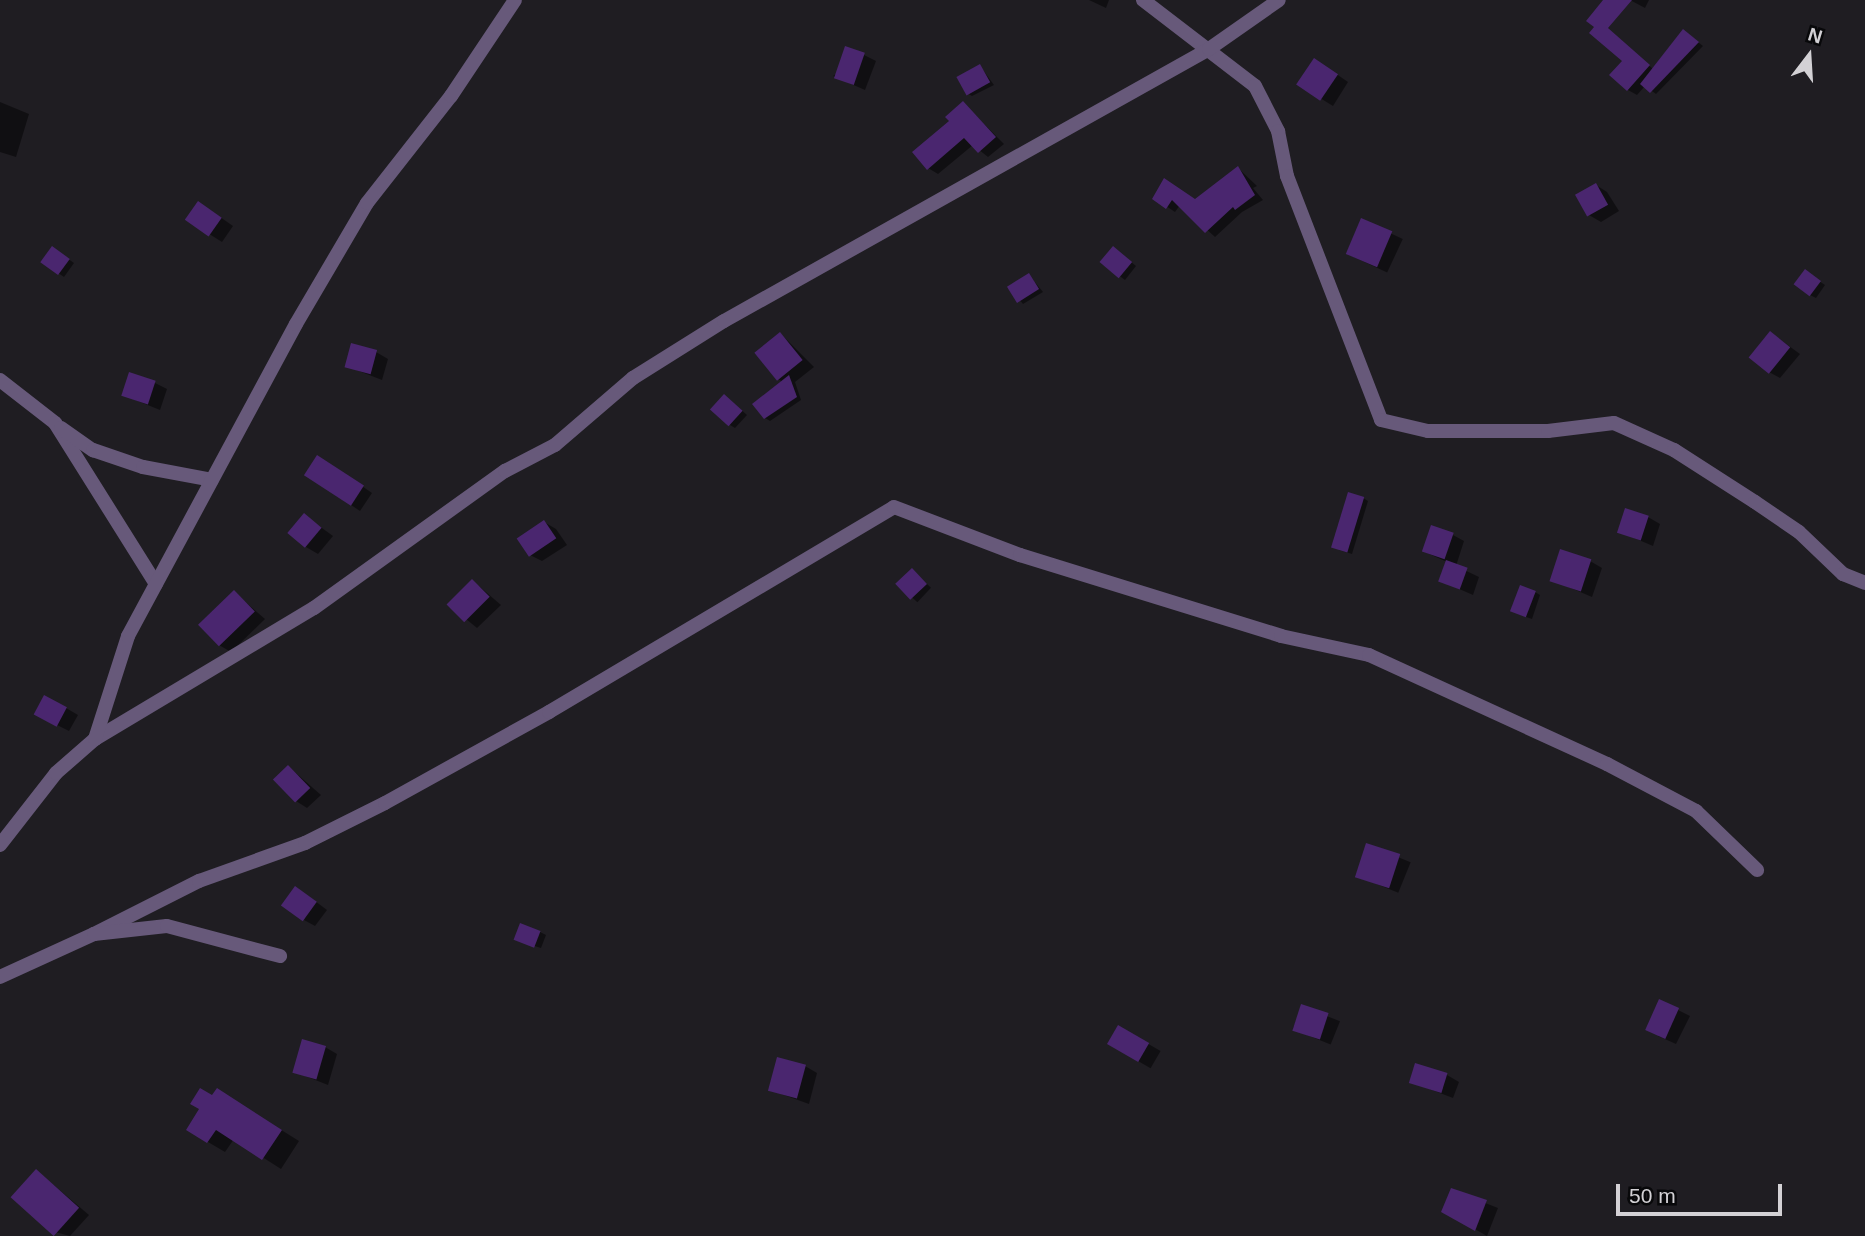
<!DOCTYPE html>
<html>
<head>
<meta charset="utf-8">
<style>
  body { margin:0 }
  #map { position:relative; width:1865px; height:1236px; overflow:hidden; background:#1f1d22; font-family:Helvetica,sans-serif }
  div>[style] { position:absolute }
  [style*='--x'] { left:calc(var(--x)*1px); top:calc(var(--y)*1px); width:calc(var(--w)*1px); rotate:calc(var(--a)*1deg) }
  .shadow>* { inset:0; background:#0007; transform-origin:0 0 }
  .building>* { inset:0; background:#4a266f; transform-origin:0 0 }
  .street>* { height:14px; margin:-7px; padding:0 7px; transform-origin:7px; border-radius:7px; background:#67597a }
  span { translate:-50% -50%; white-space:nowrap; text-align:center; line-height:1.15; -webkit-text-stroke:5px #08080a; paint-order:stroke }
  .north { position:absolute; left:1774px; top:21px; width:70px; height:70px; -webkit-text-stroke:5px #08080a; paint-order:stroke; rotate:17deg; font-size:19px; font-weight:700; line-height:28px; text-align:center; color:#d3d1d5 }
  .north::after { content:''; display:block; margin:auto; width:24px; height:32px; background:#d3d1d5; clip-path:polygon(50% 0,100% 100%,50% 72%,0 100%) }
  .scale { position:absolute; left:1616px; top:1184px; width:166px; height:32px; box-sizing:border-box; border:4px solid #d3d1d5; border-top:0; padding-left:9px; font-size:21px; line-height:24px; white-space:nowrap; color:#d3d1d5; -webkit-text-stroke:5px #08080a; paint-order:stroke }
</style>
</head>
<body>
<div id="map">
  <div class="shadow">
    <i style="clip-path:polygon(1089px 0,1109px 0,1106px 8px)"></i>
    <i style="clip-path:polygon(1630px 0,1649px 0,1645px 8px)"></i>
    <i style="clip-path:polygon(1600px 22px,1653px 69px,1689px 35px,1703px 46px,1656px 94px,1645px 86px,1637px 95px,1628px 90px,1624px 60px)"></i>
    <i style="clip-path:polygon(864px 55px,876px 61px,865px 90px,833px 76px)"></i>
    <i style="clip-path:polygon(980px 66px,994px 85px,972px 96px,967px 93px)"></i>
    <i style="clip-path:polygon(1326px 67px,1348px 82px,1333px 106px,1299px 85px)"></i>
    <i style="clip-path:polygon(0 102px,29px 114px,16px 157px,0 152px)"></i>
    <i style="clip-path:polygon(963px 103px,1004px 144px,988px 157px,973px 145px,938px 174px,928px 168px)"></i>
    <i style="clip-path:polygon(1238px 168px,1257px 186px,1253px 188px,1263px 200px,1242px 212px,1215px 237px,1180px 205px,1175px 212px,1154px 198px,1195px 201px)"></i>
    <i style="clip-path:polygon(1596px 185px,1607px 192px,1619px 211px,1601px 222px,1589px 215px)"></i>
    <i style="clip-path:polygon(210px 210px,233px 226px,222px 242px,187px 220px)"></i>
    <i style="left:1362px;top:220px;width:45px;height:37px;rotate:25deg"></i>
    <i style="clip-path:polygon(57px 251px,74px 263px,64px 277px,42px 262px)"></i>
    <i style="clip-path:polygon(1119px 252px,1136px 266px,1125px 280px,1102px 263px)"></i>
    <i style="clip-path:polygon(1029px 275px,1043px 292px,1023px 304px,1009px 287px)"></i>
    <i style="clip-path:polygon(1810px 275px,1825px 285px,1816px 298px,1810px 295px)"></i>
    <i style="clip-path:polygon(1771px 333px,1800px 354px,1780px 378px,1769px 372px)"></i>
    <i style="clip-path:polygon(781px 334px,814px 367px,795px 382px,801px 400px,770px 421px,765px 418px,783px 382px,778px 379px)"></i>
    <i style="clip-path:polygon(376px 352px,388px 359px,382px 380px,346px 366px)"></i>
    <i style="clip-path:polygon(155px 383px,167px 389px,160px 410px,123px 395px)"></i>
    <i style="clip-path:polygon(729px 399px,747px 415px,735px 428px,730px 425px)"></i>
    <i style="clip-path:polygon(327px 462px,372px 493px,360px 511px,305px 474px)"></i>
    <i style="clip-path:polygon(1363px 498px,1368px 501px,1352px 554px,1339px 550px)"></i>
    <i style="clip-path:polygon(304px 515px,333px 536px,318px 554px,306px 547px)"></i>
    <i style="clip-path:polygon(1648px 517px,1660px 524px,1653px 546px,1620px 532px)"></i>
    <i style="clip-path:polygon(544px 522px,556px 529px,567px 545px,542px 561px,530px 555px)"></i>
    <i style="clip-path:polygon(1453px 535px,1464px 541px,1456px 566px,1479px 577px,1473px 595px,1441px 581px,1447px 562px,1425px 552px)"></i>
    <i style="clip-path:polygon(1590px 561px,1602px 568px,1592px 597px,1552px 580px)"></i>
    <i style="left:912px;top:570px;width:26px;height:20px;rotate:43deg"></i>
    <i style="clip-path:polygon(473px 581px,501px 605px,477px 628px,449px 605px)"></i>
    <i style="clip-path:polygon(234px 592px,265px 619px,231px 652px,219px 645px)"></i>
    <i style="clip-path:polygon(1535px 592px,1540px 595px,1532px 619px,1518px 614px)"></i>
    <i style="clip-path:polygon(66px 708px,78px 715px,69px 731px,47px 720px)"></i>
    <i style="clip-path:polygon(289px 767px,321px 795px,307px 808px,296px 801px)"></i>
    <i style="left:1368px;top:845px;width:46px;height:33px;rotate:22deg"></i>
    <i style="clip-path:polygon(307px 895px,327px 910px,315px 926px,304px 920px)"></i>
    <i style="clip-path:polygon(540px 932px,546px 935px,541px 948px,522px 942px)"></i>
    <i style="clip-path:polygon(1660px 1001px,1690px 1016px,1676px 1044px,1658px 1036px)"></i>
    <i style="left:1302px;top:1006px;width:41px;height:25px;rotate:22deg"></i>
    <i style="left:1119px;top:1027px;width:48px;height:20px;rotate:30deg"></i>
    <i style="clip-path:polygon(325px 1047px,337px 1054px,328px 1085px,295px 1072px)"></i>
    <i style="clip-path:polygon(805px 1066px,817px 1073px,809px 1104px,770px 1090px)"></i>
    <i style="clip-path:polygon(1447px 1075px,1459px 1082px,1453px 1098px,1411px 1082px)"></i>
    <i style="clip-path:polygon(213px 1097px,235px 1101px,299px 1141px,281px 1169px,234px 1139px,225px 1152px,208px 1142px)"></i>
    <i style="clip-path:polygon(37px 1171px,89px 1215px,70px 1236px,55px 1232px)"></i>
    <i style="clip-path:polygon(1452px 1190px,1498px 1208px,1487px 1236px,1443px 1211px)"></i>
  </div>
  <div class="building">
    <i style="clip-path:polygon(1603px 0,1632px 0,1608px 28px,1650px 65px,1627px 91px,1609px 75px,1622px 61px,1589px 33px,1594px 27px,1586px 21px)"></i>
    <i style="clip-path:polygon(1683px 29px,1699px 42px,1650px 93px,1640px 84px)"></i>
    <i style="left:845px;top:46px;width:21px;height:34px;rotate:19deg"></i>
    <i style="left:1314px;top:58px;width:29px;height:32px;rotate:34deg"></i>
    <i style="left:980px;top:64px;width:21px;height:27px;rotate:61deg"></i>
    <i style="clip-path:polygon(963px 101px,996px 137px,978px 153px,964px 138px,927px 170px,912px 152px,949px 121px,945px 117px)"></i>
    <i style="clip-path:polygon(1238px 166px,1255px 195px,1235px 210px,1233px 207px,1205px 233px,1172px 200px,1166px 209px,1152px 199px,1164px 178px,1195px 199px)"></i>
    <i style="left:1596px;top:183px;width:25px;height:24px;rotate:61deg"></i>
    <i style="left:198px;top:201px;width:29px;height:23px;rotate:35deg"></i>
    <i style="left:1361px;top:218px;width:34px;height:39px;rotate:23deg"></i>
    <i style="left:52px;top:246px;width:22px;height:20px;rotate:36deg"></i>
    <i style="left:1113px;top:246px;width:25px;height:21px;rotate:40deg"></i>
    <i style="left:1805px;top:269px;width:20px;height:19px;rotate:37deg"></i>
    <i style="left:1029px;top:273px;width:19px;height:26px;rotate:58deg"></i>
    <i style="left:1770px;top:331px;width:26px;height:34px;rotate:39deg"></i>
    <i style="left:780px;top:332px;width:36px;height:33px;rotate:51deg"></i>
    <i style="left:351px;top:343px;width:27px;height:25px;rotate:15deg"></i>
    <i style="left:129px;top:372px;width:28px;height:25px;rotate:18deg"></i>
    <i style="clip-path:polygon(789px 375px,797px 397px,764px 419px,752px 404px)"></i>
    <i style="left:724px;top:394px;width:25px;height:21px;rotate:42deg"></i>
    <i style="left:317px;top:455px;width:56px;height:24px;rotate:33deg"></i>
    <i style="left:1348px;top:492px;width:17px;height:58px;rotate:17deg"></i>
    <i style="left:1625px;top:508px;width:25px;height:26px;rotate:18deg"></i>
    <i style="left:304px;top:513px;width:23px;height:26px;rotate:40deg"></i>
    <i style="left:544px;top:520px;width:22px;height:33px;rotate:56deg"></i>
    <i style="left:1431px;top:525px;width:24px;height:28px;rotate:19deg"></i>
    <i style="left:1560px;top:549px;width:33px;height:34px;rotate:18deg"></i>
    <i style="left:1446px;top:560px;width:23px;height:23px;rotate:20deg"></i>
    <i style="left:912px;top:568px;width:22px;height:23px;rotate:47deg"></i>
    <i style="left:472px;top:579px;width:25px;height:36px;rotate:45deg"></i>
    <i style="left:1520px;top:585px;width:17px;height:28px;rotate:21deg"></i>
    <i style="left:234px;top:590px;width:30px;height:50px;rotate:46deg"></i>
    <i style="left:44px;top:695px;width:26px;height:22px;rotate:28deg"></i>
    <i style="left:288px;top:765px;width:32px;height:21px;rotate:46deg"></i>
    <i style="left:1366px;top:843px;width:36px;height:36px;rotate:18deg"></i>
    <i style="left:295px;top:886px;width:27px;height:24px;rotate:36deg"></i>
    <i style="left:520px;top:923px;width:22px;height:18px;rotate:21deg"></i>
    <i style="left:1659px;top:999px;width:22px;height:34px;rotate:24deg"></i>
    <i style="left:1301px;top:1004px;width:29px;height:28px;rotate:18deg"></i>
    <i style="left:1118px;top:1025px;width:36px;height:22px;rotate:30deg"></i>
    <i style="left:302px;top:1039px;width:25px;height:35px;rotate:16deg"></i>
    <i style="left:777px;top:1057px;width:30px;height:35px;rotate:15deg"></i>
    <i style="left:1415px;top:1063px;width:34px;height:21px;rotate:17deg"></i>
    <i style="clip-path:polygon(200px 1088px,212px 1095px,217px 1088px,282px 1130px,262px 1160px,216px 1130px,207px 1143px,186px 1130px,199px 1109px,190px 1104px)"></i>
    <i style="left:36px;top:1169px;width:58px;height:38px;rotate:42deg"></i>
    <i style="clip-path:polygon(1451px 1188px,1487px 1200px,1475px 1231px,1441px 1212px)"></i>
  </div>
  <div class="street">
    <i style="--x:1143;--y:0;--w:141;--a:37.5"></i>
    <i style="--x:1255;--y:86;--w:51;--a:62.9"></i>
    <i style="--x:1278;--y:131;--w:46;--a:78.7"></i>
    <i style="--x:1287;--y:176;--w:261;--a:68.9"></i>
    <i style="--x:1381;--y:420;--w:48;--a:13.2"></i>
    <i style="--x:1428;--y:431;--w:120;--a:0"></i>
    <i style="--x:1548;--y:431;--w:66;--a:-6.9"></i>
    <i style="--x:1614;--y:423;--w:66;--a:24.2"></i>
    <i style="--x:1674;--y:450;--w:96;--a:32.7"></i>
    <i style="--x:1755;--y:502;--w:53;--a:34.3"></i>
    <i style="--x:1799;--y:532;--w:61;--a:43.7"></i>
    <i style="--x:1843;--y:574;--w:24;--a:22"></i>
    <i style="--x:0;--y:380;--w:70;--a:38"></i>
    <i style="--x:55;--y:423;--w:190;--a:57.9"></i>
    <i style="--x:61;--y:428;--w:39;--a:35"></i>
    <i style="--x:93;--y:450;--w:53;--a:18.8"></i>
    <i style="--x:143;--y:467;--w:70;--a:10.7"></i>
    <i style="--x:95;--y:739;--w:255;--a:-30.9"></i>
    <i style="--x:314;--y:608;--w:235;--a:-35.7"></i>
    <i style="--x:505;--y:471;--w:56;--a:-27.5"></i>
    <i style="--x:555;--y:445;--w:103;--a:-40.7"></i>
    <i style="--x:633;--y:378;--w:107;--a:-32.1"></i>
    <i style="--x:724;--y:321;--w:556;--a:-29.28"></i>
    <i style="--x:1209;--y:49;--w:85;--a:-35"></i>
    <i style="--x:0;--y:845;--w:91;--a:-52.1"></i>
    <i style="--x:56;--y:773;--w:52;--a:-41.1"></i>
    <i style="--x:95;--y:739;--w:108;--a:-72.2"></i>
    <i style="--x:128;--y:636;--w:354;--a:-61.7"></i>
    <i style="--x:296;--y:324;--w:140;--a:-59.6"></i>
    <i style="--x:367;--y:203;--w:136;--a:-51.9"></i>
    <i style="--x:451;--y:96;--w:115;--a:-56.3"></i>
    <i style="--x:94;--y:934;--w:118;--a:-26.8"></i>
    <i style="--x:199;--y:881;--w:113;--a:-19.7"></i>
    <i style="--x:305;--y:843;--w:89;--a:-26.6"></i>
    <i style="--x:385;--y:803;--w:188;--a:-29"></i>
    <i style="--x:549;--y:712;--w:401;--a:-30.7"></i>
    <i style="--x:894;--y:507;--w:135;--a:20.9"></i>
    <i style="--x:1020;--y:555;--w:273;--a:17.2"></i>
    <i style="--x:1281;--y:636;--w:90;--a:12.2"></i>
    <i style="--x:1369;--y:655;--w:262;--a:24.6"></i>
    <i style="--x:1607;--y:764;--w:101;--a:27.8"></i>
    <i style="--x:1696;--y:811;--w:85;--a:44"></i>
    <i style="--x:0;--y:977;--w:103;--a:-24.6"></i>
    <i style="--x:94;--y:934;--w:73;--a:-6.3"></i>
    <i style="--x:167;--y:926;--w:117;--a:14.9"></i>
  </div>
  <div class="north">N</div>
  <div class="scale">50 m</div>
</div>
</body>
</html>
